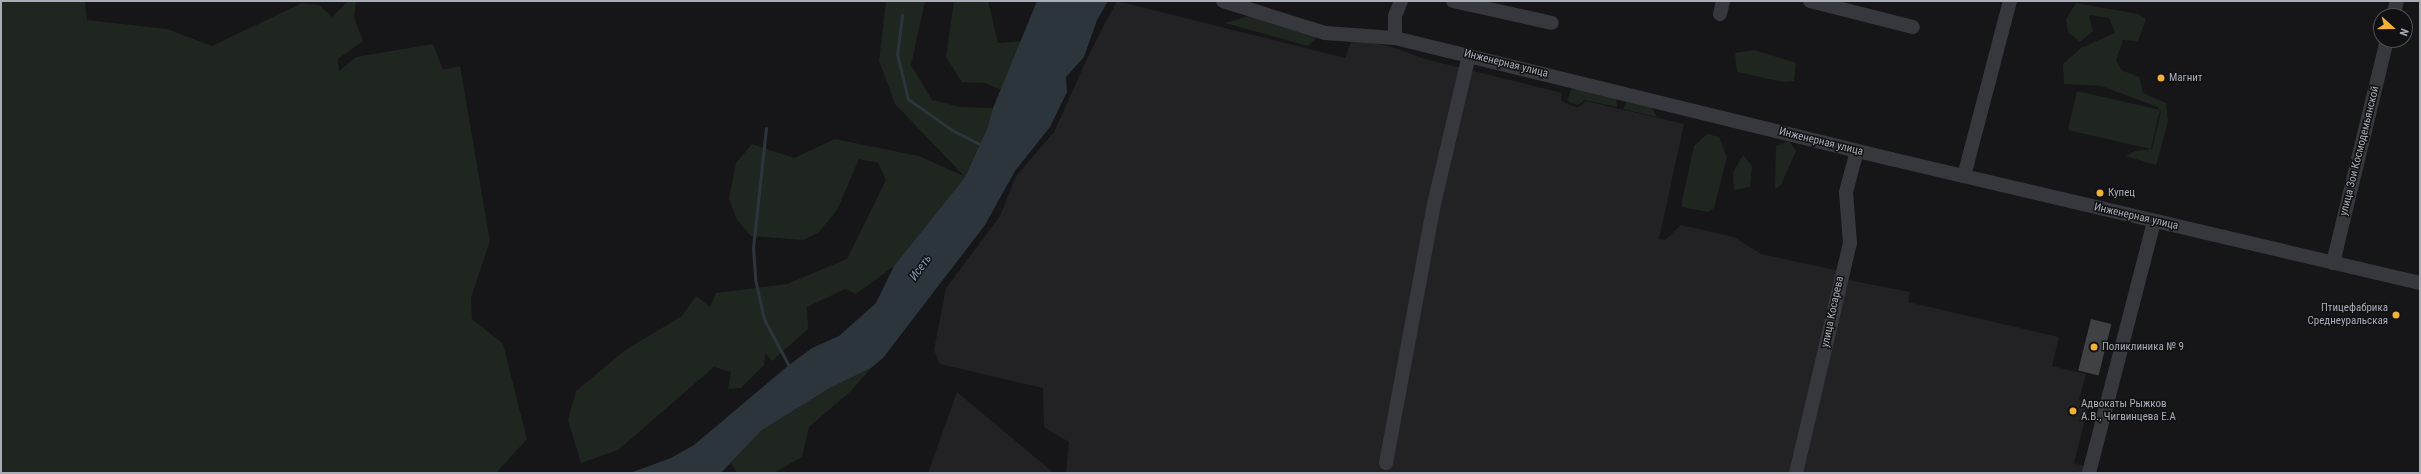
<!DOCTYPE html>
<html>
<head>
<meta charset="utf-8">
<style>
  body { margin:0 }
  #map { position:relative; width:2421px; height:474px; overflow:hidden; background:#161618; font-family:"Roboto Condensed",sans-serif }
  div>[style] { position:absolute }
  [style*='--x'] { left:calc(var(--x)*1px); top:calc(var(--y)*1px); width:calc(var(--w)*1px); rotate:calc(var(--a)*1deg) }
  .built>* { inset:0; background:#222225 }
  .green>* { inset:0; background:#1e261f; transform-origin:0 0 }
  .water>* { inset:0; background:#2c353c }
  .stream>* { height:3px; margin:-1.5px; padding:0 1.5px; transform-origin:1.5px; border-radius:1.5px; background:#2c353c }
  .building>* { inset:0; background:#404145; transform-origin:0 0 }
  .minor>* { height:14px; margin:-7px; padding:0 7px; transform-origin:7px; border-radius:7px; background:#37383d }
  .dots>* { width:11px; height:11px; translate:-50% -50%; box-sizing:border-box; border:2px solid #111113; border-radius:50% }
  span { translate:-50% -50%; white-space:nowrap; text-align:center; line-height:1.15; -webkit-text-stroke:3px #111113; paint-order:stroke }
  .street-label { font-size:11px; color:#a8adb8 }
  .poi-label { font-size:11px; color:#a8adb8 }
  .left { translate:0 -50%; text-align:left }
  .right { translate:-100% -50%; text-align:right }
  .water-label { font-size:12px; color:#7f9bb3; font-style:italic }
  .frame { position:absolute; inset:0; border:2px solid #a8adb8; pointer-events:none }
  .north { position:absolute; left:2373px; top:8px; width:40px; height:40px; box-sizing:border-box; background:#111113; border:1px solid #4d4f55; border-radius:50%; rotate:111deg; font-size:11px; font-weight:700; line-height:16px; text-align:center; color:#a8adb8 }
  .north::after { content:''; display:block; margin:auto; width:14px; height:18px; background:#f2b134; clip-path:polygon(50% 0,100% 100%,50% 72%,0 100%) }
</style>
</head>
<body>
<div id="map">
  <div class="built">
    <i style="clip-path:polygon(1117px 1px,1345px 58px,1352px 40px,1389px 46px,1425px 59px,1562px 93px,1561px 100px,1570px 105px,1578px 107px,1586px 101px,1684px 124px,1659px 239px,1665px 240px,1681px 225px,1734px 237px,1761px 254px,1850px 273px,1848px 280px,1910px 292px,1908px 302px,2059px 337px,2052px 366px,2086px 374px,2079px 400px,2086px 402px,2087px 411px,2074px 463px,2084px 466px,2082px 473px,1066px 473px,1069px 442px,1044px 427px,1043px 388px,940px 364px,934px 350px,946px 288px,1000px 216px,1016px 176px,1054px 132px,1091px 50px)"></i>
    <i style="clip-path:polygon(957px 392px,1054px 473px,928px 473px)"></i>
  </div>
  <div class="green">
    <i style="clip-path:polygon(1px 1px,85px 1px,87px 20px,167px 29px,212px 46px,302px 3px,319px 5px,332px 17px,348px 1px,356px 1px,354px 17px,363px 41px,338px 59px,339px 71px,356px 57px,433px 44px,443px 70px,460px 66px,490px 241px,471px 298px,472px 319px,503px 344px,527px 439px,496px 473px,1px 473px)"></i>
    <i style="clip-path:polygon(886px 1px,925px 1px,911px 65px,932px 100px,961px 107px,993px 108px,987px 129px,965px 177px,894px 266px,856px 294px,845px 289px,807px 307px,808px 329px,772px 361px,765px 353px,764px 365px,741px 388px,728px 389px,731px 372px,714px 367px,618px 450px,581px 463px,568px 420px,576px 391px,624px 351px,682px 316px,696px 296px,710px 307px,716px 293px,787px 284px,847px 259px,886px 180px,878px 163px,859px 159px,837px 210px,819px 232px,803px 240px,751px 236px,737px 220px,729px 198px,736px 163px,752px 144px,794px 158px,835px 139px,919px 156px,964px 176px,895px 104px,879px 61px)"></i>
    <i style="clip-path:polygon(954px 1px,988px 1px,998px 43px,1023px 41px,1002px 90px,985px 83px,962px 82px,946px 57px)"></i>
    <i style="clip-path:polygon(2076px 3px,2138px 14px,2146px 19px,2138px 41px,2123px 40px,2116px 60px,2121px 70px,2139px 77px,2143px 93px,2166px 103px,2168px 122px,2156px 165px,2126px 156px,2135px 151px,2152px 149px,2161px 112px,2158px 107px,2101px 86px,2064px 84px,2063px 64px,2081px 48px,2115px 33px,2109px 18px,2089px 15px,2093px 31px,2080px 42px,2068px 32px,2066px 19px)"></i>
    <i style="clip-path:polygon(1249px 16px,1307px 32px,1316px 38px,1308px 46px,1225px 23px)"></i>
    <i style="clip-path:polygon(1755px 50px,1796px 63px,1794px 81px,1784px 82px,1737px 72px,1735px 53px)"></i>
    <i style="clip-path:polygon(1576px 88px,1616px 97px,1617px 107px,1585px 100px,1578px 105px,1571px 103px,1567px 100px,1571px 90px)"></i>
    <i style="left:2077px;top:91px;width:85px;height:40px;rotate:13deg"></i>
    <i style="clip-path:polygon(1627px 100px,1651px 106px,1657px 117px,1623px 109px)"></i>
    <i style="clip-path:polygon(1707px 134px,1719px 137px,1727px 157px,1714px 208px,1708px 212px,1682px 207px,1682px 200px,1694px 146px)"></i>
    <i style="clip-path:polygon(1789px 141px,1796px 151px,1781px 185px,1775px 189px,1776px 146px)"></i>
    <i style="clip-path:polygon(1743px 155px,1752px 166px,1750px 187px,1734px 190px,1733px 173px)"></i>
    <i style="clip-path:polygon(871px 368px,851px 391px,809px 427px,802px 457px,774px 473px,737px 473px,731px 463px,762px 430px,830px 388px)"></i>
  </div>
  <div class="water">
    <i style="clip-path:polygon(1037px 1px,1108px 1px,1097px 20px,1084px 57px,1066px 77px,1067px 92px,1050px 127px,1015px 171px,985px 225px,883px 358px,871px 368px,830px 388px,762px 430px,721px 473px,630px 473px,671px 458px,694px 445px,789px 365px,812px 348px,839px 336px,876px 303px,894px 266px,965px 177px,987px 129px,993px 108px)"></i>
  </div>
  <div class="stream">
    <i style="--x:902;--y:15;--w:39;--a:97"></i>
    <i style="--x:897;--y:54;--w:46;--a:76.3"></i>
    <i style="--x:908;--y:99;--w:54;--a:35.2"></i>
    <i style="--x:952;--y:130;--w:35;--a:27"></i>
    <i style="--x:766;--y:128;--w:120;--a:96.2"></i>
    <i style="--x:753;--y:247;--w:32;--a:86"></i>
    <i style="--x:755;--y:279;--w:41;--a:77.3"></i>
    <i style="--x:764;--y:319;--w:55;--a:62"></i>
  </div>
  <div class="building">
    <i style="left:2091px;top:319px;width:21px;height:53px;rotate:14deg"></i>
  </div>
  <div class="minor">
    <i style="--x:1223;--y:1;--w:107;--a:17.4"></i>
    <i style="--x:1325;--y:33;--w:70;--a:4.1"></i>
    <i style="--x:1395;--y:38;--w:511;--a:13.71"></i>
    <i style="--x:1891;--y:159;--w:543;--a:13.19"></i>
    <i style="--x:1453;--y:1;--w:101;--a:12.5"></i>
    <i style="--x:1810;--y:1;--w:106;--a:14.2"></i>
    <i style="--x:1720;--y:14;--w:13;--a:-77"></i>
    <i style="--x:2393;--y:16;--w:16;--a:-75"></i>
    <i style="--x:1395;--y:38;--w:22;--a:-90"></i>
    <i style="--x:1395;--y:16;--w:16;--a:-68"></i>
    <i style="--x:1964;--y:176;--w:181;--a:-75.3"></i>
    <i style="--x:2333;--y:263;--w:229;--a:-76.4"></i>
    <i style="--x:1386;--y:463;--w:263;--a:-79.5"></i>
    <i style="--x:1434;--y:204;--w:153;--a:-76.8"></i>
    <i style="--x:1796;--y:473;--w:236;--a:-76.8"></i>
    <i style="--x:1850;--y:243;--w:51;--a:-94.5"></i>
    <i style="--x:1846;--y:192;--w:42;--a:-75"></i>
    <i style="--x:2089;--y:473;--w:260;--a:-75.5"></i>
  </div>
  <div class="dots">
    <i style="left:2161px;top:78px;background:#f2b134"></i>
    <i style="left:2100px;top:193px;background:#f2b134"></i>
    <i style="left:2396px;top:315px;background:#f2b134"></i>
    <i style="left:2094px;top:347px;background:#f2b134"></i>
    <i style="left:2073px;top:411px;background:#f2b134"></i>
  </div>
  <div class="street-label">
    <span style="left:1506px;top:64px;rotate:14deg">Инженерная улица</span>
    <span style="left:1821px;top:142px;rotate:14deg">Инженерная улица</span>
    <span style="left:2360px;top:151px;rotate:-76deg">улица Зои Космодемьянской</span>
    <span style="left:2136px;top:217px;rotate:13deg">Инженерная улица</span>
    <span style="left:1833px;top:312px;rotate:-78deg">улица Косарева</span>
  </div>
  <div class="poi-label">
    <span class="left" style="left:2169px;top:78px">Магнит</span>
    <span class="left" style="left:2108px;top:193px">Купец</span>
    <span class="right" style="left:2388px;top:315px">Птицефабрика<br>Среднеуральская</span>
    <span class="left" style="left:2102px;top:347px">Поликлиника № 9</span>
    <span class="left" style="left:2081px;top:411px">Адвокаты Рыжков<br>А.В., Чигвинцева Е.А</span>
  </div>
  <div class="water-label">
    <span style="left:921px;top:268px;rotate:-54deg">Исеть</span>
  </div>
  <div class="frame"></div>
  <div class="north">N</div>
</div>
</body>
</html>
